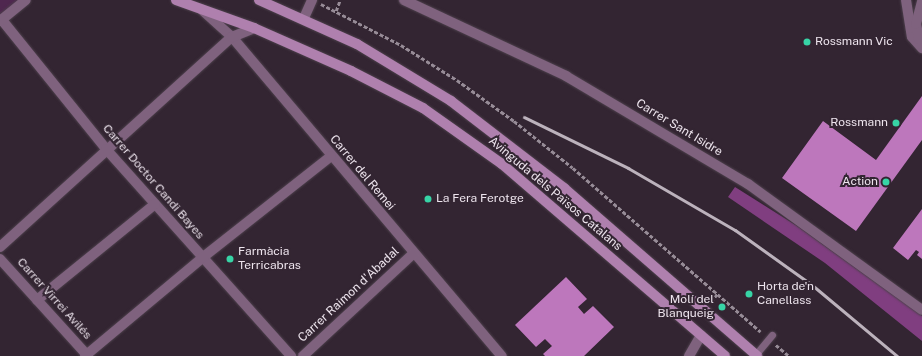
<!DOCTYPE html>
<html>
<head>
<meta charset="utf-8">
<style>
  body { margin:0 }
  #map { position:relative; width:922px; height:356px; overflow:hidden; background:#332532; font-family:"Public Sans",sans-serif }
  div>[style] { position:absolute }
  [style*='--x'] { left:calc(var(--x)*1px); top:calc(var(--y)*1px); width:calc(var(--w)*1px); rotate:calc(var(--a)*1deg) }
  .green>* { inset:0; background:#4f274f }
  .forest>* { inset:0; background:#803e80 }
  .building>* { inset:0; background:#bd77bc }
  .path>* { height:2.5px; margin-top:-1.25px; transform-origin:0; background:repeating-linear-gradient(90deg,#978c97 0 4px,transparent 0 6px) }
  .roads { filter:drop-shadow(0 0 1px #4d404c) drop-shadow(0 0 1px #4d404c) }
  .lane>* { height:7px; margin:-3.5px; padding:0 3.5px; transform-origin:3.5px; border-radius:3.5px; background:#7f627e }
  .street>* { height:10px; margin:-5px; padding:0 5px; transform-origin:5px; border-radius:5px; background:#7f627e }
  .secondary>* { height:10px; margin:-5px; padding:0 5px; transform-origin:5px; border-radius:5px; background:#af80ae }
  .rail>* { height:3px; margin:-1.5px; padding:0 1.5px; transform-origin:1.5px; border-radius:1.5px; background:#bcb2bc }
  .dots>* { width:11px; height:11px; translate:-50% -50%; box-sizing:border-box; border:2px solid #332532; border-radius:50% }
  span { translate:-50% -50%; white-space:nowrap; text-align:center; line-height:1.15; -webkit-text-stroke:4px #332532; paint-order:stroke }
  .poi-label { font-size:12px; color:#ede4ed }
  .left { translate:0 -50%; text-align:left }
  .right { translate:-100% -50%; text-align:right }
  .street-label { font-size:12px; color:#ede4ed }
</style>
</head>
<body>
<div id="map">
  <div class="green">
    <i style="clip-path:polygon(0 0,26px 0,0 21px)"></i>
  </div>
  <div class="forest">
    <i style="clip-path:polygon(735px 187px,797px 226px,922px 316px,922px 341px,825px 263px,728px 197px)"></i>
  </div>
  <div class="building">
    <i style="clip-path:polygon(922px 96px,922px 140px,856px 231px,782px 178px,823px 121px,876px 160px)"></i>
    <i style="clip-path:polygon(922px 209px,922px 259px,917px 255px,919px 252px,916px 250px,908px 260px,893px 248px)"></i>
    <i style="clip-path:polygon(566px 277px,587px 299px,578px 307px,584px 314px,593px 306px,614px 327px,584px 356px,545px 356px,543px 354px,552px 346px,545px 339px,536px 347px,515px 325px)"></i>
  </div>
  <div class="path">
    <i style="--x:321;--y:4;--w:90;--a:27.1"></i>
    <i style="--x:401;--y:45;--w:66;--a:32"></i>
    <i style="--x:457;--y:80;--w:70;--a:35.7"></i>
    <i style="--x:514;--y:121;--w:75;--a:38.5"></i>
    <i style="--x:573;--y:168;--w:249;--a:41.1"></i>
    <i style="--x:336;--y:11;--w:12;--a:-70"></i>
    <i style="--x:711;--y:302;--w:10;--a:-53"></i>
    <i style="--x:776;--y:345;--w:17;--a:40"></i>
  </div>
  <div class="roads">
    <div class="lane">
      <i style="--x:756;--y:354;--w:25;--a:-50"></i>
    </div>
    <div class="street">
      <i style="--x:404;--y:0;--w:179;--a:25.1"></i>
      <i style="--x:566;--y:76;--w:212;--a:30.7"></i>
      <i style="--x:748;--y:184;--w:215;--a:35.9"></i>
      <i style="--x:906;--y:0;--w:37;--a:81"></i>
      <i style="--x:912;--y:37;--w:15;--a:48"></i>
      <i style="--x:202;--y:10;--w:40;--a:42"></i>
      <i style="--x:232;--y:37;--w:418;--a:49.8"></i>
      <i style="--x:304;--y:18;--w:20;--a:-66"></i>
      <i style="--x:2;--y:20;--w:166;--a:51.1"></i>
      <i style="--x:106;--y:149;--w:278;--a:48.2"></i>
      <i style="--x:0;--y:21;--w:33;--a:-39"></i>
      <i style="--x:919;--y:39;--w:15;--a:-101"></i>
      <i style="--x:916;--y:24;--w:24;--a:-75"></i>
      <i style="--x:0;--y:247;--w:313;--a:-42.2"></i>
      <i style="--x:232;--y:37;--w:24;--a:-22"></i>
      <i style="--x:0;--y:259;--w:131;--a:47.8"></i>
      <i style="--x:37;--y:300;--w:152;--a:-39.1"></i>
      <i style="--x:85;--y:356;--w:153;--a:-39.9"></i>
      <i style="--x:202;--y:258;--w:164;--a:-38.3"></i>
      <i style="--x:303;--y:356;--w:151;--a:-42.9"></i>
      <i style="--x:689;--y:356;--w:24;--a:-60"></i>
    </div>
    <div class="secondary">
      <i style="--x:176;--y:0;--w:83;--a:19.7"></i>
      <i style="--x:254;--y:28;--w:106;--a:23.9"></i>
      <i style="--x:351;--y:71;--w:81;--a:27.2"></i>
      <i style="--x:423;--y:108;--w:97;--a:35.3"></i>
      <i style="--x:502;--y:164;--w:294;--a:40.7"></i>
      <i style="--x:259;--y:0;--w:107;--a:24.2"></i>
      <i style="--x:357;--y:44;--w:110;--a:31.2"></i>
      <i style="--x:451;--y:101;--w:143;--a:37.6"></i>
      <i style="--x:564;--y:188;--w:256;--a:41"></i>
    </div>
  </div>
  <div class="rail">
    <i style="--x:524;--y:117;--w:116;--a:26.1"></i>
    <i style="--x:628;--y:168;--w:124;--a:30.1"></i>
    <i style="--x:735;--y:230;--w:95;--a:35.5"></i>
    <i style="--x:812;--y:285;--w:111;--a:39.9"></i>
  </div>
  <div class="dots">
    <i style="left:807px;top:42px;background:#37d4a6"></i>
    <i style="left:896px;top:123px;background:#37d4a6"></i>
    <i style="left:886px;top:182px;background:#37d4a6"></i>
    <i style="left:428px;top:199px;background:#37d4a6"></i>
    <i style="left:230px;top:259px;background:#37d4a6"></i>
    <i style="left:749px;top:294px;background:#37d4a6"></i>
    <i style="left:722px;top:307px;background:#37d4a6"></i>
  </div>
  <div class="poi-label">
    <span class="left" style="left:815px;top:42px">Rossmann Vic</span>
    <span class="right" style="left:888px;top:123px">Rossmann</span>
    <span class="right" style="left:878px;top:182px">Action</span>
    <span class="left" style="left:436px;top:199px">La Fera Ferotge</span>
    <span class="left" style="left:238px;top:259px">Farmàcia<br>Terricabras</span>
    <span class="left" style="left:757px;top:294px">Horta de'n<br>Canellass</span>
    <span class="right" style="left:714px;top:307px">Molí del<br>Blanqueig</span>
  </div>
  <div class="street-label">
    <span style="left:679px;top:128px;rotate:31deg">Carrer Sant Isidre</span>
    <span style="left:362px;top:173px;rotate:50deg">Carrer del Remei</span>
    <span style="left:153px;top:182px;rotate:49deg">Carrer Doctor Candi Bayes</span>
    <span style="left:555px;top:194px;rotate:40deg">Avinguda dels Països Catalans</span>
    <span style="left:349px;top:295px;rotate:-43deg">Carrer Raimon d'Abadal</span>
    <span style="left:54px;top:299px;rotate:48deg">Carrer Virrei Avilés</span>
  </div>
</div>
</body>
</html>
